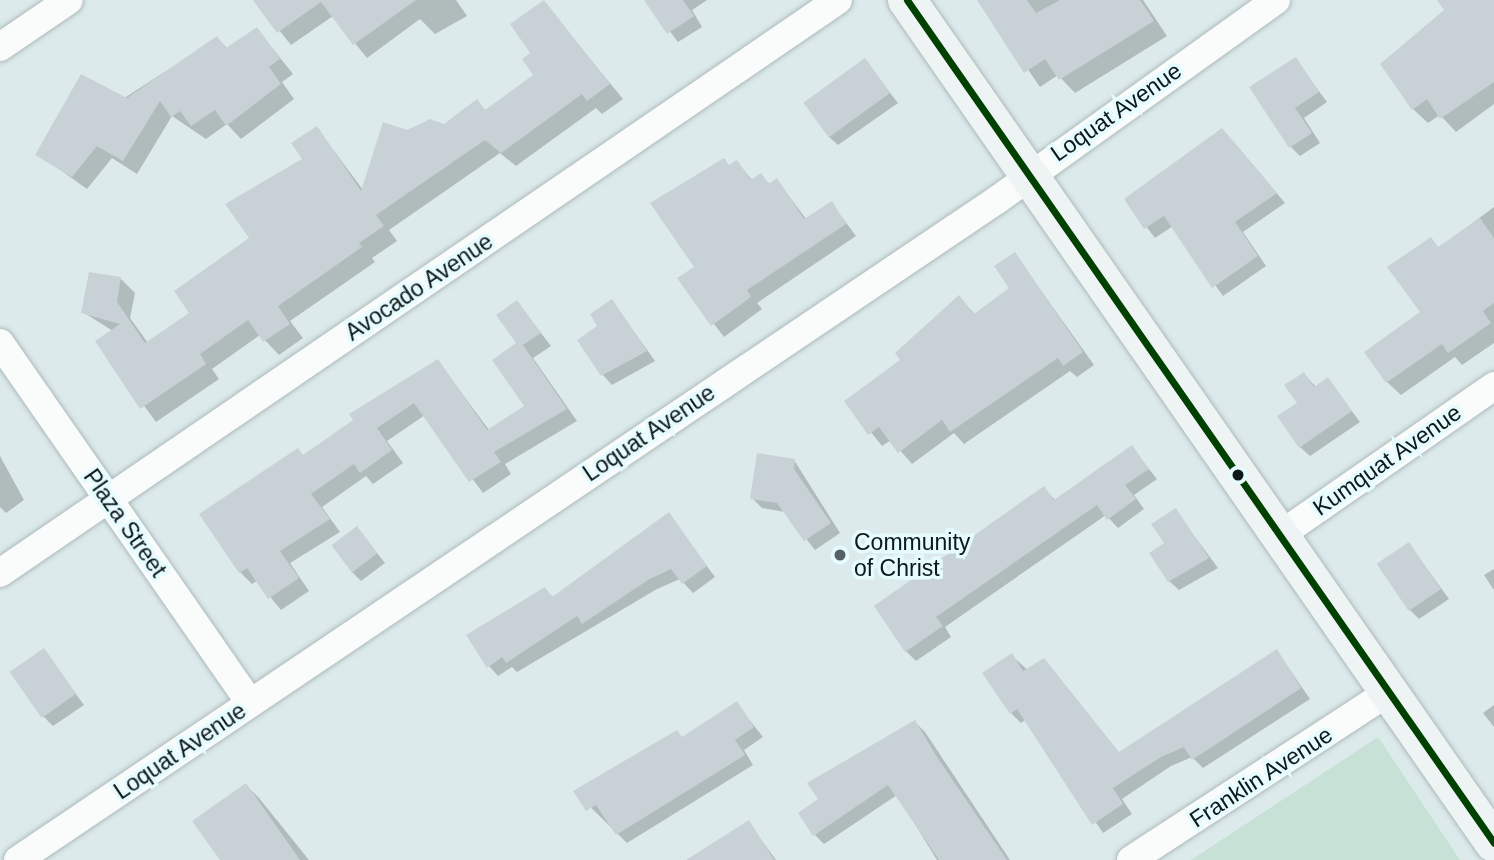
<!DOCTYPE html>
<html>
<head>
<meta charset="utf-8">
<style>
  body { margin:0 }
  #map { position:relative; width:1494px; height:860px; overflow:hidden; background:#dceaec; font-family:Helvetica,sans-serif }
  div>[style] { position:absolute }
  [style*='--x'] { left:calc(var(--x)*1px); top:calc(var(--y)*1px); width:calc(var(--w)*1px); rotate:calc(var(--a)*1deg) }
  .green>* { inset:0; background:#c8e1d6 }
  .shadow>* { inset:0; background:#0003 }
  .building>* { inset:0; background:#c8d2d6; transform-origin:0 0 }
  .roads { filter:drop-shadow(0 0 2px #aebabb) drop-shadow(0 0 2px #aebabb) }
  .minor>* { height:28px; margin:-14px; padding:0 14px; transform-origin:14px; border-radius:14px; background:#fafcfc }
  .secondary>* { height:38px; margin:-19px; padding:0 19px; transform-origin:19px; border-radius:19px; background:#eef3f3 }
  .bus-1>* { height:7px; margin:-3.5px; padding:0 3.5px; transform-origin:3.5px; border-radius:3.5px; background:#004000 }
  .dots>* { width:19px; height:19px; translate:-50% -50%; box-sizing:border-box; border:4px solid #e6fbfe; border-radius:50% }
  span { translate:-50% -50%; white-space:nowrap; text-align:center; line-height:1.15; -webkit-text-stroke:7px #e6fbfe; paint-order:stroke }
  .street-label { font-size:23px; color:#0e1719 }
  .poi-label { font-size:23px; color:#0e1719 }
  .left { translate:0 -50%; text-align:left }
</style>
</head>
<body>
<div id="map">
  <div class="green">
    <i style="clip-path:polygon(1378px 737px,1460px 860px,1191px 860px)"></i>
  </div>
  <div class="shadow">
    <i style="clip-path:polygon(255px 0,456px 0,467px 16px,435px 34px,420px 19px,367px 58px,333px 16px,291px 45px)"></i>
    <i style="clip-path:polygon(646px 0,707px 0,692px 10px,702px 27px,678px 42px)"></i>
    <i style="clip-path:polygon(980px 0,1143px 0,1167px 36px,1075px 93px,1058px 75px,1040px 87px)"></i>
    <i style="clip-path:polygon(1439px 0,1494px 0,1494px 104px,1456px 132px,1440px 115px,1428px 123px,1413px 109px,1446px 10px)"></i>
    <i style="clip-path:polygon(544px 3px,623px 99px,602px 114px,596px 108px,516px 166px,500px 153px,389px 230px,397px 241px,372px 258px,375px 262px,290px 321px,303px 338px,279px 355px,260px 335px,212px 369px,219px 379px,156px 422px,97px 342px,113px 331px,83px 312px,121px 279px,135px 293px,130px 318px,148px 343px,192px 314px,251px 238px,305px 159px,317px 128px,363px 190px,407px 132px,445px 125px,477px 101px,486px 111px,536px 75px,532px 54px)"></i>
    <i style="clip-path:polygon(257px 29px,293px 74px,282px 82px,294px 99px,241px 139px,227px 124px,206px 139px,172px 116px,137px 174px,112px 158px,87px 189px,38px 154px,217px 38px,228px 49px)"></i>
    <i style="clip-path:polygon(1295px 59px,1327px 102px,1304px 118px,1320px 143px,1300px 156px,1291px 147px)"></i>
    <i style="clip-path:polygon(864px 60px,898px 103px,838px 145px,828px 136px)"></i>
    <i style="clip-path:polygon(1232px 140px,1285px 203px,1243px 232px,1266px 266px,1223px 296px,1173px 226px,1155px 238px,1126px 200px)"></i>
    <i style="clip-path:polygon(737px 162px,753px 181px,761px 176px,771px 185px,777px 180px,806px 219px,832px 204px,856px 236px,757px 303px,762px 309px,724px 337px,680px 279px,696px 267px,730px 167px)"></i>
    <i style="clip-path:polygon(1494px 207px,1494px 343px,1462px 365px,1455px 357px,1401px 395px,1387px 382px,1422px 313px,1430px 239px,1439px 248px)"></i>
    <i style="clip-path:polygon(1015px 254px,1094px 365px,1077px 377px,1070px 371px,964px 444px,954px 433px,912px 464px,891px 440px,882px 446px,846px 401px,902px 360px,959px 298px,976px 315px,1011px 288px)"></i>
    <i style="clip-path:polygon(612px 301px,655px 361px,612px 385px,603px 375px,600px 326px)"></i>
    <i style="clip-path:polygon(517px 302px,551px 346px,533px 358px,577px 421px,505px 464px,511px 474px,483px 493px,425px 415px,387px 441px,403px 463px,373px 484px,366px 476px,322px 507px,340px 532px,290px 563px,309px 591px,281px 610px,257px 581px,252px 584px,240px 572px,298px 450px,304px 456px,438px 361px,489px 430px,526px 406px)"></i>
    <i style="clip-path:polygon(1304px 374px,1316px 387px,1328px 379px,1360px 422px,1310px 456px,1300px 447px)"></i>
    <i style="clip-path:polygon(1131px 447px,1157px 479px,1134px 495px,1144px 509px,1118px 528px,1106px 515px,945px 627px,951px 637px,916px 661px,906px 651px,1044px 488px,1056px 501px)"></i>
    <i style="clip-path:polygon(0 456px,24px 500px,6px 513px,0 507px)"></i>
    <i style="clip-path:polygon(794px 460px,840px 533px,815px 550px,785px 512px,762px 508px,752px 498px)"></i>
    <i style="clip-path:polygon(1175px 510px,1218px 568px,1179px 590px,1169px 581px,1167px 544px)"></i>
    <i style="clip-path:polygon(669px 515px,715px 577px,693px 593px,680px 579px,657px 589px,517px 672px,512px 667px,498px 676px,489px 666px,544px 589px,554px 598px)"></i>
    <i style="clip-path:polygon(357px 528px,385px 563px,361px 581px,351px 571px)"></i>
    <i style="clip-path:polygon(1409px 544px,1449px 599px,1419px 619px,1410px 610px)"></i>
    <i style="clip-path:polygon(1494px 569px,1494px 590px,1484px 575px)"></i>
    <i style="clip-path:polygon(44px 651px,84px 705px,53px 726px,43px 716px)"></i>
    <i style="clip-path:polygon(1277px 651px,1310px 699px,1203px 768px,1192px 757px,1171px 766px,1122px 799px,1132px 814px,1103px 833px,1026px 719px,1021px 723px,1011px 713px,1011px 655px,1120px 754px)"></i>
    <i style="clip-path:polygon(736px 703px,763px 737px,744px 750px,753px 765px,627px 843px,575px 792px,683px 738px)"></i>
    <i style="clip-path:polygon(1494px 705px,1494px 727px,1483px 713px)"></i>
    <i style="clip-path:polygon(915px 722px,925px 732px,1010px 860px,937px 860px,897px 795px,824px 844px,815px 835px)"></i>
    <i style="clip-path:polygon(246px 785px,259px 798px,309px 860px,222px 860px)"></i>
    <i style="clip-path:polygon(748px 822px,776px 860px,692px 860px)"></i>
  </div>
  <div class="building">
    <i style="clip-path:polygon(253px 0,416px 0,353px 45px,321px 2px,277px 33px)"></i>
    <i style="clip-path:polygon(544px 0,610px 84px,587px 101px,582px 94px,501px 153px,485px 140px,376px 215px,384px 226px,359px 243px,362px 247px,278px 306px,290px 324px,263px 342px,248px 320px,200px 354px,206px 364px,140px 409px,95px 341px,120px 324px,81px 313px,89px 272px,121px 277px,117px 302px,145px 343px,189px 313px,174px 291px,249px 238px,225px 204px,302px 159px,291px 143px,317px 126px,361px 191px,383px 122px,407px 130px,430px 119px,444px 124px,477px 99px,485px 110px,533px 75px,522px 59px,530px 53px,510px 24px)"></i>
    <i style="clip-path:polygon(644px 0,683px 0,694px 16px,667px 34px)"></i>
    <i style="clip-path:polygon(977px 0,1027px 0,1036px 13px,1060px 0,1140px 0,1154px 21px,1059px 80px,1045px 59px,1024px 73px)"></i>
    <i style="clip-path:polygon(1437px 0,1494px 0,1494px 82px,1440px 119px,1427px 99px,1412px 110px,1380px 64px,1444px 10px)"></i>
    <i style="clip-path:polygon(257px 27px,280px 59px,269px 67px,281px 84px,226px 126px,215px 110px,191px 126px,180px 111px,171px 117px,160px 101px,123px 161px,97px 146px,72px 177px,35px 155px,81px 74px,127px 98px,217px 36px,226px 48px)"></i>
    <i style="clip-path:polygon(1296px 57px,1319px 92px,1295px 108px,1312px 133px,1289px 148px,1249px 87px)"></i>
    <i style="left:865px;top:58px;width:43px;height:76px;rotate:54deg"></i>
    <i style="clip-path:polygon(1222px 128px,1277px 193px,1235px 222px,1258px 256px,1212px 288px,1164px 216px,1144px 229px,1124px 199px)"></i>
    <i style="clip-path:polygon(724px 158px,729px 165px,737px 160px,751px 180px,761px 173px,769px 184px,777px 178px,804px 219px,832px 201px,846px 224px,747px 290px,751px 297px,711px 326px,677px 278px,694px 267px,650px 203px)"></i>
    <i style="clip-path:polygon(1480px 218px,1494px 238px,1494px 303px,1483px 311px,1491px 323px,1448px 353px,1442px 344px,1386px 383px,1364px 352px,1420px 312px,1387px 267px,1431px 237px,1438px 247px)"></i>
    <i style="clip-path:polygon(1015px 252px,1083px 352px,1063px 366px,1058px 358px,950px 432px,942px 420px,898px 453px,879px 427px,868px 435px,844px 401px,900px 360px,895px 353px,959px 295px,974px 314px,1009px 288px,994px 266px)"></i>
    <i style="clip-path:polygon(612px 299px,647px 351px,601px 376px,577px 340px,597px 326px,590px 314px)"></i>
    <i style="clip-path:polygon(517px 300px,541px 333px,523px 345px,567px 409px,494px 452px,501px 462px,469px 482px,414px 403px,377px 428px,392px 450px,360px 473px,354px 464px,311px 494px,330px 519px,280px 551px,299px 578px,268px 599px,247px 568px,239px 573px,199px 514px,298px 448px,303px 455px,353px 420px,349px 414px,438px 359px,487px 430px,524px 406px,492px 360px,516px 343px,496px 315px)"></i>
    <i style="clip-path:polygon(1304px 372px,1314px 387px,1328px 377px,1352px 411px,1299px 448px,1277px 416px,1297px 403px,1284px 385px)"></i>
    <i style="clip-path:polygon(1132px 445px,1149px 469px,1125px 485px,1136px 499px,1107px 520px,1097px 505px,936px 617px,943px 626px,905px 652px,874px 606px,1044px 486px,1054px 500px)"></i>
    <i style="clip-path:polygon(757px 453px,795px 459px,794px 469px,831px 523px,804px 541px,777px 503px,750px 499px)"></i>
    <i style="clip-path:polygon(1176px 508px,1209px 558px,1168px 582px,1149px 553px,1164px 543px,1151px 524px)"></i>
    <i style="clip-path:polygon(669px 512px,707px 566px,682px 584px,671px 569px,648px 580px,582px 624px,577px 616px,506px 663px,502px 657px,487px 668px,466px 635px,545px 587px,552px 597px)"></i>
    <i style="left:357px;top:526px;width:34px;height:32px;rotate:53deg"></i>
    <i style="left:1409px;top:542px;width:57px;height:39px;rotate:56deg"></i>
    <i style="left:44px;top:648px;width:56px;height:42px;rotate:55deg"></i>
    <i style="clip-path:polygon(1277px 649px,1301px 688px,1192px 760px,1184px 747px,1161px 757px,1113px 788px,1123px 804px,1092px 825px,1017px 709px,1010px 714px,982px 673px,1012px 653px,1023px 671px,1044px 658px,1119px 752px)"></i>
    <i style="clip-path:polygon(737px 701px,754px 727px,735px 740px,745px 755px,616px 835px,596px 805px,586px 811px,573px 791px,677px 730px,682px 737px)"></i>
    <i style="clip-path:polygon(915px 720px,937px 757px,1007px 860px,939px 860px,888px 785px,813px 836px,798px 813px,818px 799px,807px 783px)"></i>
    <i style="clip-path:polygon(246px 783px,300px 860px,220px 860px,192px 821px)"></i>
    <i style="clip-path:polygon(749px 820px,774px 860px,686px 860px)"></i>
  </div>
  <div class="roads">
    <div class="minor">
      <i style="--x:0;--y:47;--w:83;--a:-34.3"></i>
      <i style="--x:0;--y:343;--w:438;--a:55.2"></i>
      <i style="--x:1280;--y:535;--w:261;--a:-34.8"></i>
      <i style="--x:0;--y:573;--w:1015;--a:-34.36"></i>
      <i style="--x:18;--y:860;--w:1181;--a:-33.99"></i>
      <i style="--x:997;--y:200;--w:343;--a:-35.6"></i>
      <i style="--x:1131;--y:860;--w:308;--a:-33.1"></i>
    </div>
    <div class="secondary">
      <i style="--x:907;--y:0;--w:1027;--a:55.15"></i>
    </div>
  </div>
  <div class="bus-1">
    <i style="--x:907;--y:0;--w:1027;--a:55.15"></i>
  </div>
  <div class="dots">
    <i style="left:1238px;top:475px;background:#0e1719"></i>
    <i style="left:840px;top:555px;background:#566163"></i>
  </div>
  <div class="street-label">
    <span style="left:1116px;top:112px;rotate:-35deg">Loquat Avenue</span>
    <span style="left:419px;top:287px;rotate:-34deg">Avocado Avenue</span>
    <span style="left:649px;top:433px;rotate:-34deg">Loquat Avenue</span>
    <span style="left:1387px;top:460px;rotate:-35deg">Kumquat Avenue</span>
    <span style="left:125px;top:523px;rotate:55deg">Plaza Street</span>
    <span style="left:180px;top:751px;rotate:-34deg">Loquat Avenue</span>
    <span style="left:1261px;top:777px;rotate:-33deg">Franklin Avenue</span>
  </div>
  <div class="poi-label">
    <span class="left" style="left:854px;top:555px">Community<br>of Christ</span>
  </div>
</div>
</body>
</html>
